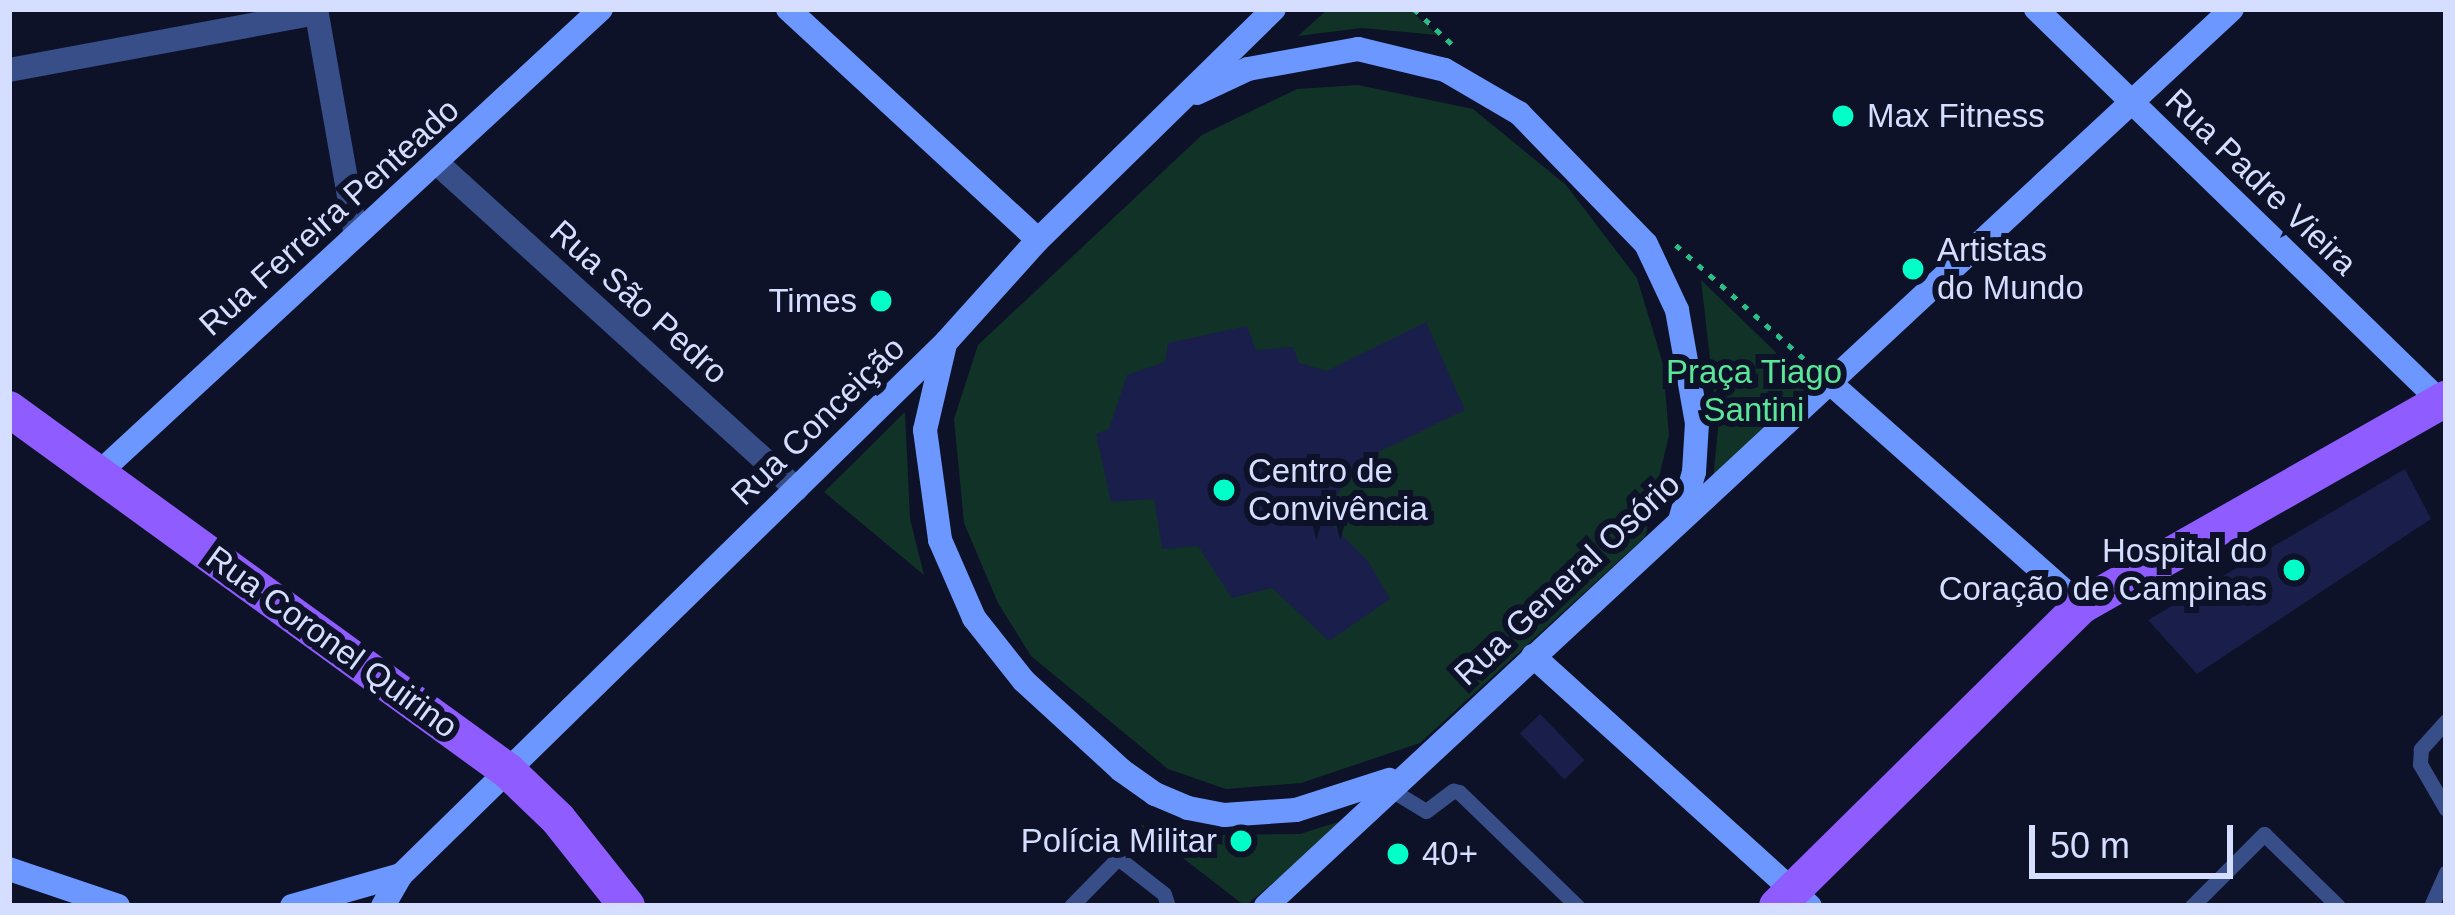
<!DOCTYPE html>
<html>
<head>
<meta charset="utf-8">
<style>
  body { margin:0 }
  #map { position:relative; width:2455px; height:915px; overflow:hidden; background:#0e1228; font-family:Helvetica,sans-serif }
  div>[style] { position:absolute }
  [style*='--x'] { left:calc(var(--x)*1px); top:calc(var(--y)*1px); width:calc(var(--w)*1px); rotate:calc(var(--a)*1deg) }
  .green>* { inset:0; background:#113227 }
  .building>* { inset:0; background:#191f4a; transform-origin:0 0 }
  .path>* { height:4.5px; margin-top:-2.25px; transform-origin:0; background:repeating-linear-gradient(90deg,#29c087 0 6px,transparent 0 15px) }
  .lane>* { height:15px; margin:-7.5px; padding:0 7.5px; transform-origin:7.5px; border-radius:7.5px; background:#374e89 }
  .street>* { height:24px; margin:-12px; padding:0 12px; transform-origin:12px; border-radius:12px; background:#374e89 }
  .secondary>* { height:24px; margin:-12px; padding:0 12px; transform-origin:12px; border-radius:12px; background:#6c97ff }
  .primary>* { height:36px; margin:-18px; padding:0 18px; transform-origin:18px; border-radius:18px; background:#8f5cff }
  .dots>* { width:33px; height:33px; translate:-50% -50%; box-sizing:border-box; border:6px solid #0e1228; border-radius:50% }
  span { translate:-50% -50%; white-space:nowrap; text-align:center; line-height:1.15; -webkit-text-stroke:12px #0e1228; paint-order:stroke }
  .poi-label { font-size:33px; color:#d5deff }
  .left { translate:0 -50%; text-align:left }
  .right { translate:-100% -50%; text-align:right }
  .street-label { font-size:33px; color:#d5deff }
  .park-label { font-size:33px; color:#5ae697 }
  .frame { position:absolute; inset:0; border:12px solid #d5deff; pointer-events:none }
  .scale { position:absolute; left:2029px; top:825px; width:204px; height:54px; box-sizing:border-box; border:6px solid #d5deff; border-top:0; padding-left:15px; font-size:36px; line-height:42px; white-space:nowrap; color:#d5deff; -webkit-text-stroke:9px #0e1228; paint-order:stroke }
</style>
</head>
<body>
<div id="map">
  <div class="green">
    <i style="clip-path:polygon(1328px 9px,1409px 9px,1437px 35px,1362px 28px,1298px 36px)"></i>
    <i style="clip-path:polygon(1358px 85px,1473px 109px,1566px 185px,1637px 278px,1663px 364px,1669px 435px,1645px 537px,1420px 743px,1301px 783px,1226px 789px,1168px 769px,1031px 656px,998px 603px,964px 523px,954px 419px,978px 345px,1202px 135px,1297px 89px)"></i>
    <i style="clip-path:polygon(1701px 280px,1817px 392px,1713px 481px,1718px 428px)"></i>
    <i style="clip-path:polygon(905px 412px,910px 519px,924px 575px,824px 492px)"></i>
    <i style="clip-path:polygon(1351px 818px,1245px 906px,1140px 825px,1218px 835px,1300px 834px)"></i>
  </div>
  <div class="building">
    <i style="clip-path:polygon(1426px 322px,1465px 410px,1374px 454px,1377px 466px,1345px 480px,1326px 519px,1368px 561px,1390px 599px,1329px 641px,1272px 588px,1232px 598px,1198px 546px,1162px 549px,1154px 499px,1111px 502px,1096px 434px,1109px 429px,1127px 375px,1165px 362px,1168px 343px,1247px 326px,1256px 350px,1293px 347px,1299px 363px,1327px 371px)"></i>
    <i style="clip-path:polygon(2405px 469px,2431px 519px,2197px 674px,2148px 620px)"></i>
    <i style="left:1540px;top:714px;width:64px;height:28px;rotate:46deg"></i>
  </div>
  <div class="path">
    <i style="--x:1414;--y:9;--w:53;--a:42.7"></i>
    <i style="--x:1676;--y:245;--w:181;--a:41.6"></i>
  </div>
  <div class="lane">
    <i style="--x:2446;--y:721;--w:38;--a:132"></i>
    <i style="--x:2421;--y:749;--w:15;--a:94"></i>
    <i style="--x:2420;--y:764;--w:52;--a:60"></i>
    <i style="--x:1388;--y:788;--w:44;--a:31.2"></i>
    <i style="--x:1426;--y:811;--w:34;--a:-37"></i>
    <i style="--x:1453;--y:791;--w:6;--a:9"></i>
    <i style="--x:1459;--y:792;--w:164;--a:44"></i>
    <i style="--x:1071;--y:906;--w:67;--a:-45.6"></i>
    <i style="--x:1118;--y:858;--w:58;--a:38"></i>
    <i style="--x:1164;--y:894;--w:13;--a:72"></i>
    <i style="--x:2192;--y:906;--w:102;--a:-45"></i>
    <i style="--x:2264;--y:834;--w:103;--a:44.2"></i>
    <i style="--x:2431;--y:906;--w:37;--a:-66"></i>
  </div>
  <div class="street">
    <i style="--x:316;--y:9;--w:230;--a:80"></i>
    <i style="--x:9;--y:70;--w:313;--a:-10.5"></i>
    <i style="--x:438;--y:164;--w:484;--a:42.2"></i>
  </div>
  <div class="secondary">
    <i style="--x:788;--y:9;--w:340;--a:42.7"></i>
    <i style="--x:2036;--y:9;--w:564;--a:44.14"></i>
    <i style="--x:1197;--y:93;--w:56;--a:-25.2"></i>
    <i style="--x:1248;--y:69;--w:112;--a:-10.3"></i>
    <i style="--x:1358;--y:49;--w:89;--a:13.6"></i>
    <i style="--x:1445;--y:70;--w:86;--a:30.2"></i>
    <i style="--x:1519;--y:113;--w:182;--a:45.9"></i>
    <i style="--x:1646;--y:244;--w:73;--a:64.8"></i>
    <i style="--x:1677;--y:310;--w:115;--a:80"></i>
    <i style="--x:1697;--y:423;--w:49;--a:93.5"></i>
    <i style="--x:1694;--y:472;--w:47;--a:106.1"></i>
    <i style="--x:945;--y:344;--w:88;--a:103.1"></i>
    <i style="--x:925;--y:430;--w:111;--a:82.2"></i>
    <i style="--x:940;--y:540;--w:85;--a:66.4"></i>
    <i style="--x:974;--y:618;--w:80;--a:51.6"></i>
    <i style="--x:1024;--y:681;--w:132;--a:42.5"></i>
    <i style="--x:1121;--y:770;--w:42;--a:35.2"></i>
    <i style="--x:1155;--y:794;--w:36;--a:23"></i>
    <i style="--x:1188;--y:808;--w:37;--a:11"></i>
    <i style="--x:1224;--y:815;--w:72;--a:-4"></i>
    <i style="--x:1296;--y:810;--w:98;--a:-17.9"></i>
    <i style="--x:1828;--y:381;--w:339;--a:41.6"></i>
    <i style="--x:100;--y:472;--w:682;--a:-42.74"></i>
    <i style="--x:1533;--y:656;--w:373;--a:42.1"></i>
    <i style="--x:9;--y:869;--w:115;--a:18.7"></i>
    <i style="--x:292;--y:906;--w:113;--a:-15.9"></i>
    <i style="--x:383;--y:906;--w:36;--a:-60"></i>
    <i style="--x:401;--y:875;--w:762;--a:-44.36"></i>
    <i style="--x:946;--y:342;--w:137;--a:-48"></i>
    <i style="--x:1038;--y:240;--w:330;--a:-44.4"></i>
    <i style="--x:1266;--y:906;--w:1318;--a:-42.88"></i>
  </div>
  <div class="primary">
    <i style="--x:9;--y:409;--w:616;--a:35.96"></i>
    <i style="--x:508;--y:771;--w:69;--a:43.8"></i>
    <i style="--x:558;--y:819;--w:111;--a:51.6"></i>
    <i style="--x:1777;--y:906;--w:427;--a:-44.6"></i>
    <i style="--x:2081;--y:606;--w:420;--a:-29.6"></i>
  </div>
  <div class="dots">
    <i style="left:1843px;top:116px;background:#01ffc8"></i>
    <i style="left:1913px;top:269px;background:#01ffc8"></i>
    <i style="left:881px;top:301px;background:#01ffc8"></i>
    <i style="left:1224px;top:490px;background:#01ffc8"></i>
    <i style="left:2294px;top:570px;background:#01ffc8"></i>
    <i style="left:1241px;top:841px;background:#01ffc8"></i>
    <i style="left:1398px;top:854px;background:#01ffc8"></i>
  </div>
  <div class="poi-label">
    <span class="left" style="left:1867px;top:116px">Max Fitness</span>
    <span class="left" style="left:1937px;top:269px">Artistas<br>do Mundo</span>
    <span class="right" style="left:857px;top:301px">Times</span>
    <span class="left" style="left:1248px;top:490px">Centro de<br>Convivência</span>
    <span class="right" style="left:2267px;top:570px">Hospital do<br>Coração de Campinas</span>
    <span class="right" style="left:1217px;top:841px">Polícia Militar</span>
    <span class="left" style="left:1422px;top:854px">40+</span>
  </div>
  <div class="street-label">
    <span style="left:2261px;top:182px;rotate:44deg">Rua Padre Vieira</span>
    <span style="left:329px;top:217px;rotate:-42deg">Rua Ferreira Penteado</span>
    <span style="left:639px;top:302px;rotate:42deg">Rua São Pedro</span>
    <span style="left:818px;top:421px;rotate:-44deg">Rua Conceição</span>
    <span style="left:1567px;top:579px;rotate:-43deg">Rua General Osório</span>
    <span style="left:332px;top:642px;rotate:36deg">Rua Coronel Quirino</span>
  </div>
  <div class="park-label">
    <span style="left:1754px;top:391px">Praça Tiago<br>Santini</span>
  </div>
  <div class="frame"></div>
  <div class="scale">50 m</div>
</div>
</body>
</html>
